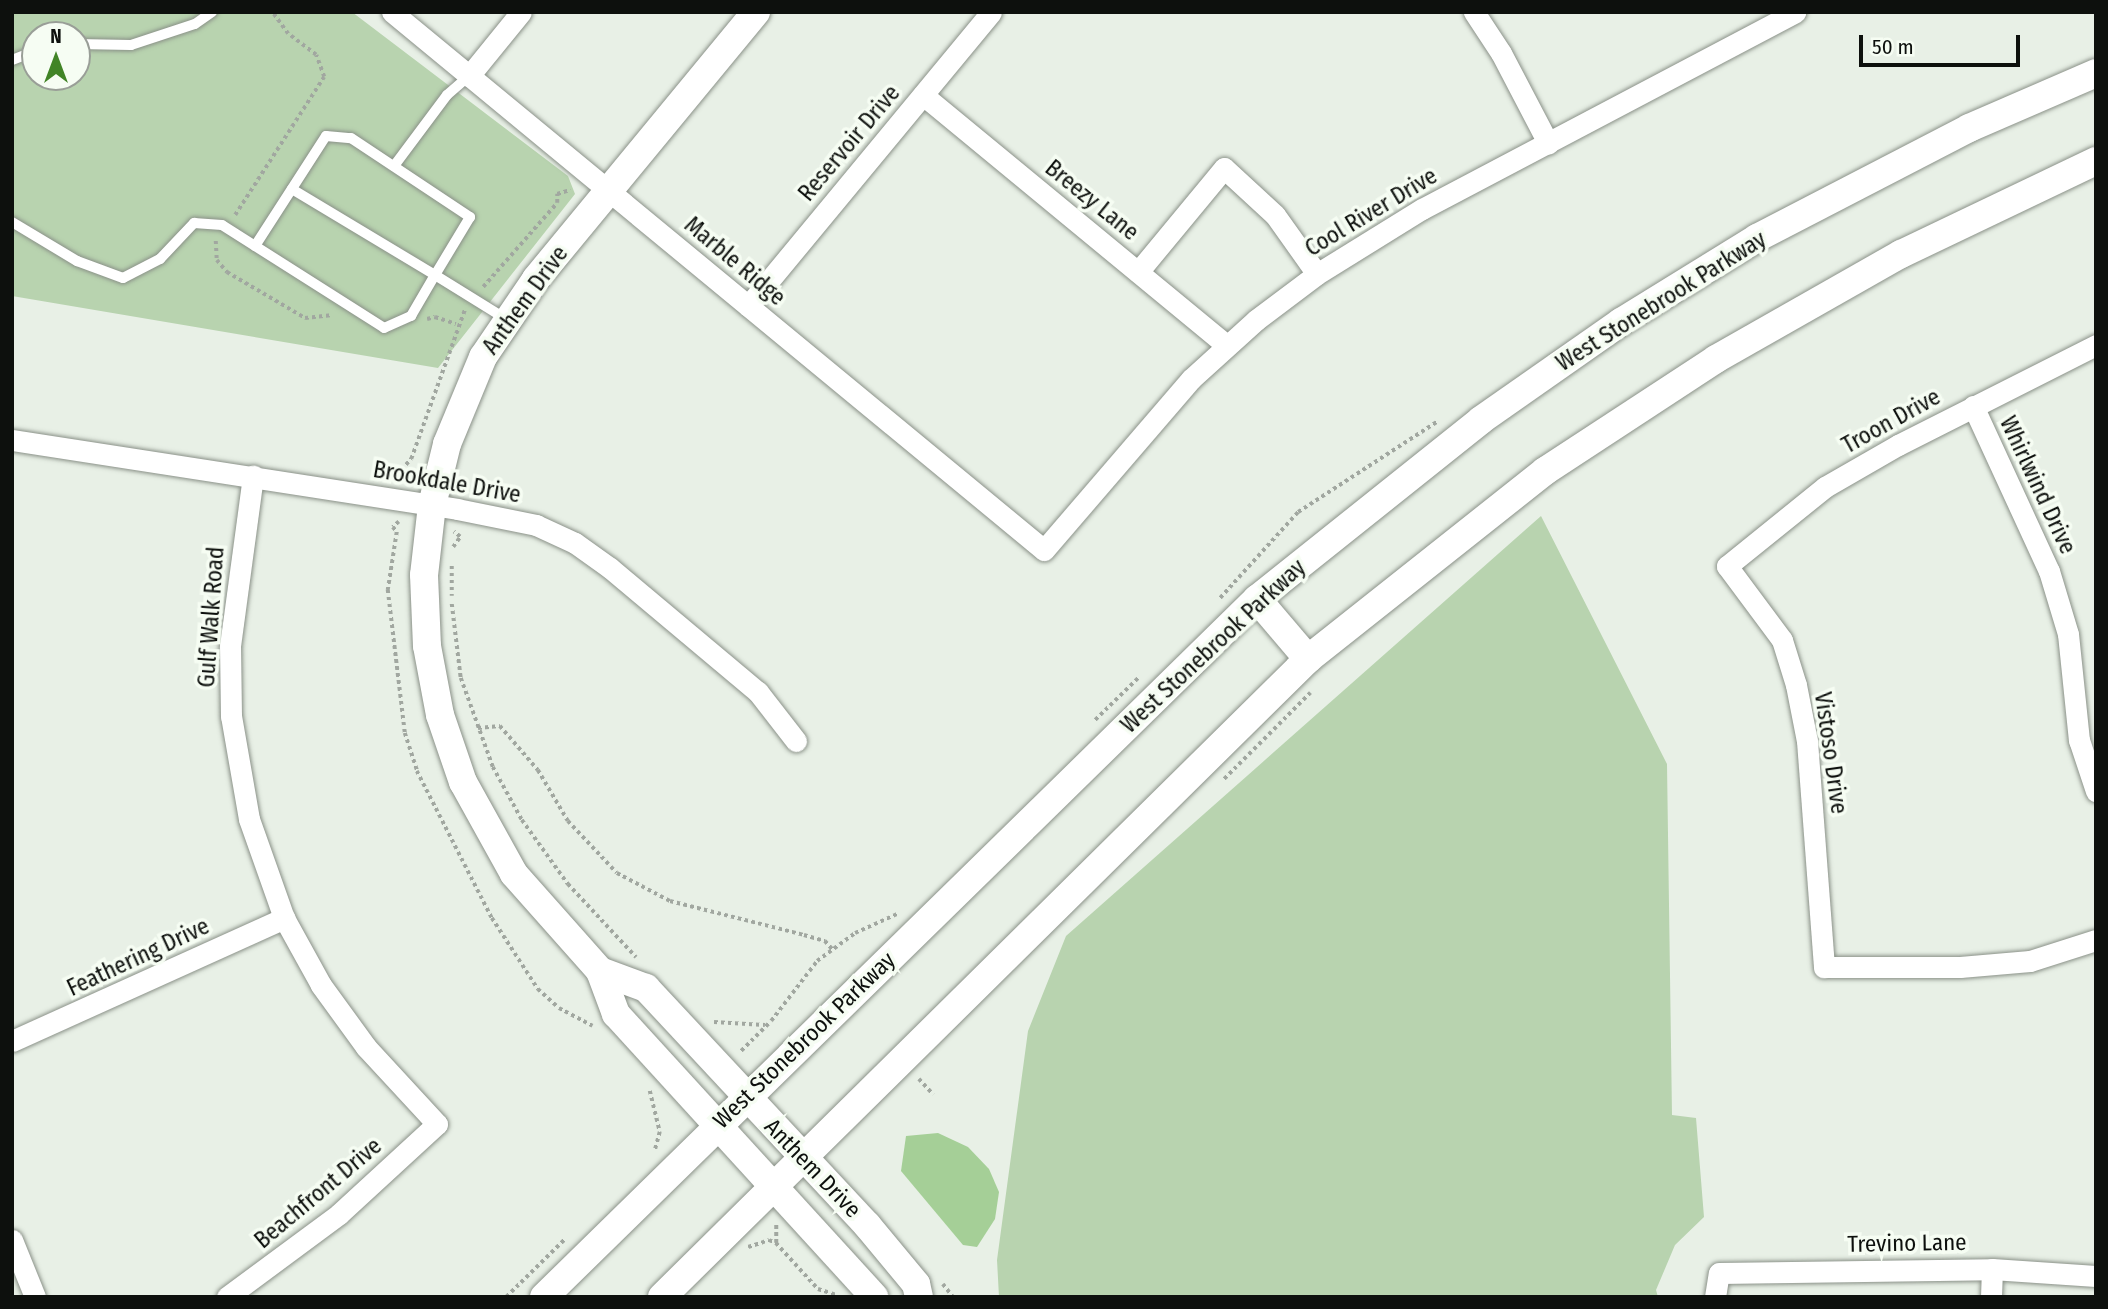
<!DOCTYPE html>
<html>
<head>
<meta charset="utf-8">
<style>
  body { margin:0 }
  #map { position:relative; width:2108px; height:1309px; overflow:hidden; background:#e8f0e6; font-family:"Fira Sans Condensed",sans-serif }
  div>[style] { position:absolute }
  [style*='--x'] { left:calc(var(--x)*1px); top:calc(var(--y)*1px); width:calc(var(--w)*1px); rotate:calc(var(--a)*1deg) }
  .green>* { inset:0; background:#b8d3af }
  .water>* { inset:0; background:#a5cf97 }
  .path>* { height:3.5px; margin-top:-1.75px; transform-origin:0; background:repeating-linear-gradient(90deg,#a1a7a0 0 3.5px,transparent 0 7px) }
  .roads { filter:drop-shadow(0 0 2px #8a9188) drop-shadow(0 0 2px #8a9188) }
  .lane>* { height:10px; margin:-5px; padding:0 5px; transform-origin:5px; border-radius:5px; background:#fff }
  .street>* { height:21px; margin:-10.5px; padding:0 10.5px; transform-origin:10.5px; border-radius:10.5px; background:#fff }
  .secondary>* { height:28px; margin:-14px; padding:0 14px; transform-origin:14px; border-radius:14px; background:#fff }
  span { translate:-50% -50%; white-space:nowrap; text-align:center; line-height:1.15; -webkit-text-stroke:7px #f6fdf3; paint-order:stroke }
  .street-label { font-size:23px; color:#0d100d }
  .frame { position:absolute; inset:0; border:14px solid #0d100d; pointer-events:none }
  .north { position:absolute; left:21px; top:21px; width:70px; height:70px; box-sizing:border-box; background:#f6fdf3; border:2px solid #999e97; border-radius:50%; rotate:0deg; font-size:19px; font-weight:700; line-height:28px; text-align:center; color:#0d100d }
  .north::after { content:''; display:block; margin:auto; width:24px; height:32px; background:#418426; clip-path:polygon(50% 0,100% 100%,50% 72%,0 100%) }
  .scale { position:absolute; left:1859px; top:35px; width:161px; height:32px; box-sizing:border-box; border:4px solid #0d100d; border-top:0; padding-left:9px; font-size:21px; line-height:24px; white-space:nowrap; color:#0d100d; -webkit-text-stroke:5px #f6fdf3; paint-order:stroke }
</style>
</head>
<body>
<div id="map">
  <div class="green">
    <i style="clip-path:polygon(evenodd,12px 12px,352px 12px,568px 176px,575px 194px,438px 368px,12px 296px,12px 12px,35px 35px,77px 35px,77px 77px,35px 77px,35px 35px)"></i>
    <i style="clip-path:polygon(1541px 516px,1667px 764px,1672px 1115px,1696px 1118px,1704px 1217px,1675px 1245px,1656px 1290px,1658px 1297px,999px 1297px,997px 1260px,1028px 1031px,1066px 936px)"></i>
  </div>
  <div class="water">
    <i style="clip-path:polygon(938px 1133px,968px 1147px,989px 1169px,999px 1192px,995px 1219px,977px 1247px,963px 1245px,901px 1171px,906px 1136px)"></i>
  </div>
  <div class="path">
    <i style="--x:235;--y:215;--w:164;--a:-57.2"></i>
    <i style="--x:324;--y:77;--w:23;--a:-110"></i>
    <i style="--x:316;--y:55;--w:35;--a:-143"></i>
    <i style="--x:288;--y:34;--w:27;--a:-126"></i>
    <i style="--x:216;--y:241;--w:19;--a:87"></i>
    <i style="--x:217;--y:260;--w:16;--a:50"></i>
    <i style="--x:227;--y:272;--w:91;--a:30.5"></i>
    <i style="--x:305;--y:318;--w:28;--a:-6"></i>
    <i style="--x:483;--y:287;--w:112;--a:-48.6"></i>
    <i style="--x:557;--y:203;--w:9;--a:-90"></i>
    <i style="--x:557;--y:194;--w:14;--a:-17"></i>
    <i style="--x:427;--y:319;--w:8;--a:-14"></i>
    <i style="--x:435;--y:317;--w:22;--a:18"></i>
    <i style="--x:408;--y:477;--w:10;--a:-135"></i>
    <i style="--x:401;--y:470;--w:15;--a:-48"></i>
    <i style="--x:411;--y:459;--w:159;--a:-70.2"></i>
    <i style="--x:399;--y:522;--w:8;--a:140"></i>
    <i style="--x:393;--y:527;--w:6;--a:51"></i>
    <i style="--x:397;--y:532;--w:59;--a:98.8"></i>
    <i style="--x:388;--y:590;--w:144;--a:83.2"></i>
    <i style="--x:405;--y:733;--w:40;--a:72"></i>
    <i style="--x:417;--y:771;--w:165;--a:63"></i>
    <i style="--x:492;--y:918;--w:85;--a:57.1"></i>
    <i style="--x:538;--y:989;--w:28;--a:42"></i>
    <i style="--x:559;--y:1008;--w:38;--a:28"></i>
    <i style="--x:453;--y:547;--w:12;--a:-55"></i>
    <i style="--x:460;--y:537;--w:8;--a:-140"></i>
    <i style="--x:452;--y:566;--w:30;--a:90"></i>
    <i style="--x:1220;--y:598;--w:116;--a:-47.8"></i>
    <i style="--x:1298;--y:512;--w:167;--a:-33"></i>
    <i style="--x:452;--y:604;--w:75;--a:83.1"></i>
    <i style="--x:461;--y:678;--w:95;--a:70.2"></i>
    <i style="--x:493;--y:767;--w:60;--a:61.3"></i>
    <i style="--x:522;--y:820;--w:79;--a:54.3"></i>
    <i style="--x:568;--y:884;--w:100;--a:47"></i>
    <i style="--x:1095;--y:720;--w:62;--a:-44.3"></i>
    <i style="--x:478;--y:728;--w:22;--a:-5"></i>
    <i style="--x:500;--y:726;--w:58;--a:49.2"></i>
    <i style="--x:538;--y:770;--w:59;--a:59.5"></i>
    <i style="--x:568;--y:821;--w:71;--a:46.7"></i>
    <i style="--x:617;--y:873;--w:60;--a:27.8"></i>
    <i style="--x:670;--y:901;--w:138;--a:14.2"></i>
    <i style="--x:804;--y:935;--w:22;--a:16"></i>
    <i style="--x:825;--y:941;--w:12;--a:48"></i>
    <i style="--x:1224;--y:779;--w:122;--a:-45"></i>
    <i style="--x:714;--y:1022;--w:51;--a:3.4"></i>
    <i style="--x:741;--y:1051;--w:42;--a:-45"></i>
    <i style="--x:771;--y:1021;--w:76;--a:-52.5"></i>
    <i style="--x:817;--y:961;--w:47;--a:-36.4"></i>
    <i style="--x:855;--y:933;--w:46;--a:-24.3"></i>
    <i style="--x:919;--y:1079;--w:21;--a:47"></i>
    <i style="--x:650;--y:1091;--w:42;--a:76.3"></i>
    <i style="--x:660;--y:1132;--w:20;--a:105"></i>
    <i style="--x:776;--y:1243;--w:18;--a:-90"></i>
    <i style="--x:748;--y:1247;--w:22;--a:-18"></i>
    <i style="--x:769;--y:1240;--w:8;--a:23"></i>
    <i style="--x:776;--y:1243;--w:62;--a:47.6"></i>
    <i style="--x:818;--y:1289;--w:20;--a:18"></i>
    <i style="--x:943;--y:1284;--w:16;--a:52"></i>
    <i style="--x:506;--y:1297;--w:83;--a:-44.5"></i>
  </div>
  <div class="roads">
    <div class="lane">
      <i style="--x:77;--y:44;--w:54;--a:1.1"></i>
      <i style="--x:131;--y:45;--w:67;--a:-18.2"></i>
      <i style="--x:195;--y:24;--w:21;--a:-35"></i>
      <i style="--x:12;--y:60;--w:25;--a:-21"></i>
      <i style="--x:394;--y:166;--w:89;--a:-53.3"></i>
      <i style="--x:447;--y:95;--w:29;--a:-41"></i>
      <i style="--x:12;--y:222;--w:76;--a:31"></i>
      <i style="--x:77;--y:261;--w:49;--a:20.3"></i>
      <i style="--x:123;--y:278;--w:42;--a:-27.2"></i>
      <i style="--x:160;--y:259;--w:50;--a:-46.6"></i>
      <i style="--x:194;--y:223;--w:28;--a:4"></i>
      <i style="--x:222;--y:225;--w:192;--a:32.4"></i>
      <i style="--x:384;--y:328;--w:30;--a:-24"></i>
      <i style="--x:411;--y:316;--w:48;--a:-59.7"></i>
      <i style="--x:435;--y:275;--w:84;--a:31.8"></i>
      <i style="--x:255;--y:246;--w:131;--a:-57.2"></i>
      <i style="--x:326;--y:136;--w:25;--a:5"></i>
      <i style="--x:351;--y:138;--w:143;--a:33.6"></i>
      <i style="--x:470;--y:217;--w:68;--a:121.1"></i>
      <i style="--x:435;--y:275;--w:167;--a:-149"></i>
    </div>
    <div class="street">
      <i style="--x:392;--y:12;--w:845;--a:39.53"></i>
      <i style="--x:1044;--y:550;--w:225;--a:-49.3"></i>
      <i style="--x:1191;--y:379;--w:88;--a:-42.2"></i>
      <i style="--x:1256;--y:320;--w:76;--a:-37"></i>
      <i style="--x:1317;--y:274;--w:123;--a:-31.8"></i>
      <i style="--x:1422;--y:209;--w:422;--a:-27.8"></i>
      <i style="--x:1474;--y:12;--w:49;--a:56.6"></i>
      <i style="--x:1501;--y:53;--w:102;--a:62.4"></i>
      <i style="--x:469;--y:76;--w:82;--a:-50.9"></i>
      <i style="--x:923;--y:95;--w:394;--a:39.5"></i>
      <i style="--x:1138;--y:272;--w:135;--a:-50.4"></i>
      <i style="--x:1224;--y:168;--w:69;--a:42.7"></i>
      <i style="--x:1275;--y:215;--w:72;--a:54.6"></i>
      <i style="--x:748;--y:306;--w:381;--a:-50.4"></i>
      <i style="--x:2096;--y:345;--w:222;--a:153.2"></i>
      <i style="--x:1898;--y:445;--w:84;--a:150.1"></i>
      <i style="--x:1825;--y:487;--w:126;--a:141.1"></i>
      <i style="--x:1727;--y:566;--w:92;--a:53.4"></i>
      <i style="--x:1782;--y:640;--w:47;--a:72.7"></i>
      <i style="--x:1796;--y:685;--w:57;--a:78.9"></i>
      <i style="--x:1807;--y:741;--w:227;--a:85.7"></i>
      <i style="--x:1824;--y:967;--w:136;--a:0"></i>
      <i style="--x:1960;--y:967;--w:70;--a:-4.9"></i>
      <i style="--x:2030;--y:961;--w:69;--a:-17.7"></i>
      <i style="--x:1973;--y:406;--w:182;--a:65.3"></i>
      <i style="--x:2049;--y:571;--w:66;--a:73.2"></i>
      <i style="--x:2068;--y:634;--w:107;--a:84.1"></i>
      <i style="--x:2079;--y:740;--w:54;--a:71.6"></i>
      <i style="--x:12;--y:440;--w:450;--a:8.8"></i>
      <i style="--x:457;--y:509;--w:81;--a:11.4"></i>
      <i style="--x:536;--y:525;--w:43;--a:24.8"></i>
      <i style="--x:575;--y:543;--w:43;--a:35.5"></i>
      <i style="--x:610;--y:568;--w:193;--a:40"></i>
      <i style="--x:758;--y:692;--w:62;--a:52.2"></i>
      <i style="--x:12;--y:1041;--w:299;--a:-24.3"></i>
      <i style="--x:12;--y:1240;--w:61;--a:68"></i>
      <i style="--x:227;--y:1297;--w:139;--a:-36.5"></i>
      <i style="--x:339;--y:1214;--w:133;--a:-42.6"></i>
      <i style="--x:437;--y:1124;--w:105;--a:-132.7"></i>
      <i style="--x:366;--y:1047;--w:77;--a:-126"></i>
      <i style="--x:321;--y:985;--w:77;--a:-118.9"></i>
      <i style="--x:284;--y:918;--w:105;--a:-109.5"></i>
      <i style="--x:249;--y:819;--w:105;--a:-99.9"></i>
      <i style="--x:231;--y:716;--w:70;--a:-90.8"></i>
      <i style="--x:230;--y:646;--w:172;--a:-82.3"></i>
      <i style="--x:1715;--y:1297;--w:24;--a:-81"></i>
      <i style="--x:1719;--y:1273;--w:273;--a:-0.8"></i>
      <i style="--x:1992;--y:1269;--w:104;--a:3.9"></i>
      <i style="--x:1991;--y:1297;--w:28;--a:-88"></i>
    </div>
    <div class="secondary">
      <i style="--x:756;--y:12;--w:346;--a:129.5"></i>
      <i style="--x:536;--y:279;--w:94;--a:124.2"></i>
      <i style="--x:483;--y:357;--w:94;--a:112.5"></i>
      <i style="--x:447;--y:444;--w:63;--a:103.8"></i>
      <i style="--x:432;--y:505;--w:70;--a:96.5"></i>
      <i style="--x:424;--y:575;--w:71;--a:87.6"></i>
      <i style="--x:427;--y:646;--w:70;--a:79.3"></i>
      <i style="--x:440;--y:715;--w:71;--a:71.1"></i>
      <i style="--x:463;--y:782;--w:105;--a:61"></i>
      <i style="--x:514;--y:874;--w:130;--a:48.4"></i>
      <i style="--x:600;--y:971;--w:46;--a:69.6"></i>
      <i style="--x:616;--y:1014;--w:383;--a:47.6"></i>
      <i style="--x:1257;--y:599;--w:79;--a:49.6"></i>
      <i style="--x:600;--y:971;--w:49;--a:20.3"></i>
      <i style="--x:646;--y:988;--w:324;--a:47"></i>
      <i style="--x:867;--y:1225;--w:77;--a:50.3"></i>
      <i style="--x:916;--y:1284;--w:13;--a:77"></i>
      <i style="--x:544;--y:1297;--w:998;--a:-44.39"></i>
      <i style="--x:1257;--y:599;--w:287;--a:-38.6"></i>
      <i style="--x:1481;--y:420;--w:171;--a:-35"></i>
      <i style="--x:1621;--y:322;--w:160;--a:-31.7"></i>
      <i style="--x:1757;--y:238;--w:239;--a:-27.4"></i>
      <i style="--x:1969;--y:128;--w:138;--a:-23.4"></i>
      <i style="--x:662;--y:1297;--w:908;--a:-44.64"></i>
      <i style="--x:1308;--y:659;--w:303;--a:-38.4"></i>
      <i style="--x:1545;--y:471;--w:204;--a:-33.2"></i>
      <i style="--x:1716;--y:359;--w:213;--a:-29.6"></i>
      <i style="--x:1901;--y:254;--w:216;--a:-25.5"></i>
    </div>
  </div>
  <div class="street-label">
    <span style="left:849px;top:143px;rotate:-50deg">Reservoir Drive</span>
    <span style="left:1092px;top:200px;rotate:39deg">Breezy Lane</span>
    <span style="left:1371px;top:212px;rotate:-31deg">Cool River Drive</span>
    <span style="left:735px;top:261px;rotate:40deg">Marble Ridge</span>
    <span style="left:525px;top:300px;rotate:-54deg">Anthem Drive</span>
    <span style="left:1661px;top:301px;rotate:-32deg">West Stonebrook Parkway</span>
    <span style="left:1891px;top:421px;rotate:-29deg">Troon Drive</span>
    <span style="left:447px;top:482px;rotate:10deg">Brookdale Drive</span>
    <span style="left:2038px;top:485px;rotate:65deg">Whirlwind Drive</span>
    <span style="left:211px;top:617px;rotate:-86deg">Gulf Walk Road</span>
    <span style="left:1213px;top:646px;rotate:-43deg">West Stonebrook Parkway</span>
    <span style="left:1831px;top:753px;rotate:82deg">Vistoso Drive</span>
    <span style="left:138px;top:957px;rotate:-25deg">Feathering Drive</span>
    <span style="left:804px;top:1040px;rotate:-44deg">West Stonebrook Parkway</span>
    <span style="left:813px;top:1168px;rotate:46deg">Anthem Drive</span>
    <span style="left:318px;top:1193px;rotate:-40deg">Beachfront Drive</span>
    <span style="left:1907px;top:1243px;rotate:-1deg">Trevino Lane</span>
  </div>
  <div class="frame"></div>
  <div class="north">N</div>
  <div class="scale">50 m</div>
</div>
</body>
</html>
